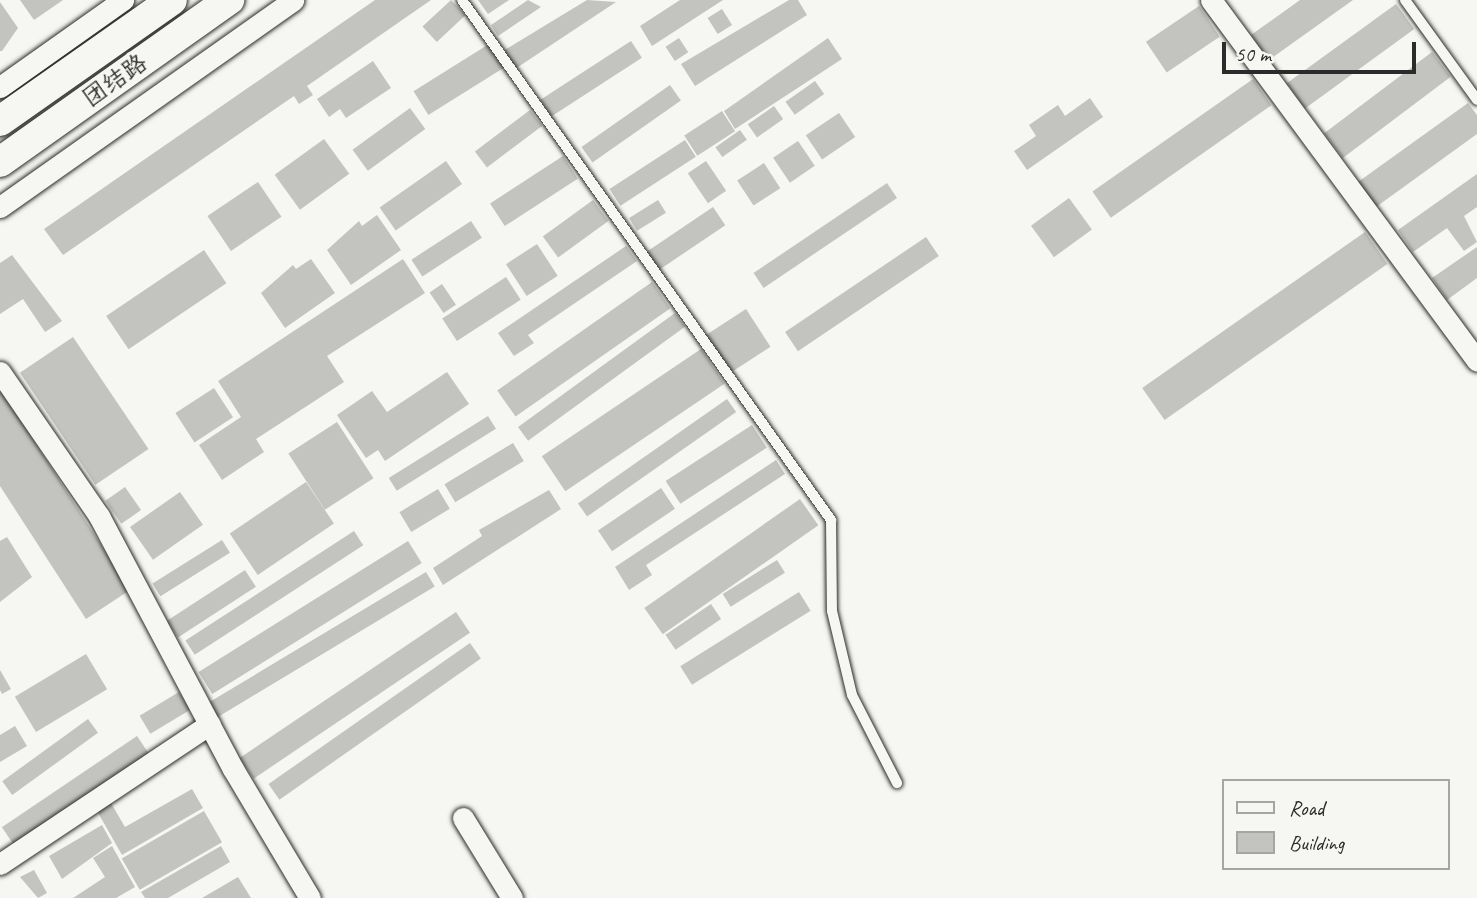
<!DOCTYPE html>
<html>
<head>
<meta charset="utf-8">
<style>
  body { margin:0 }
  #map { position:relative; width:1477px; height:898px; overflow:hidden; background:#f6f6f2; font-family:Caveat,"LXGW WenKai TC",sans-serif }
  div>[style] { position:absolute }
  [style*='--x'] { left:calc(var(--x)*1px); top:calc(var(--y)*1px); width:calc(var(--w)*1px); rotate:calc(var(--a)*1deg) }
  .building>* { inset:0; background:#c3c3c0; transform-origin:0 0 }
  .roads { filter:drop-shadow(0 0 2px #2b2b2b) drop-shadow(0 0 2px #2b2b2b) }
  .service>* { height:10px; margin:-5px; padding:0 5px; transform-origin:5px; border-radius:5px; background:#f6f6f2 }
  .minor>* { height:21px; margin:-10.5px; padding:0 10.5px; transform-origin:10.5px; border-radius:10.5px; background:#f6f6f2 }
  .secondary>* { height:30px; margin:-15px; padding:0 15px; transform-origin:15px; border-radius:15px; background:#f6f6f2 }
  span { translate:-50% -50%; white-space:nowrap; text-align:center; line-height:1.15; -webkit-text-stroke:6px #f6f6f2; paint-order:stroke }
  .street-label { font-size:24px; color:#2b2b2b }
  .legend { position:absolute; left:1222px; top:779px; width:228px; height:91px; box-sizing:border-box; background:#f6f6f2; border:2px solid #a5a5a2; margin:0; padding:9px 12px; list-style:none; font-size:21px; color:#2b2b2b }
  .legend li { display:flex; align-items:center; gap:14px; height:35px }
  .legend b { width:35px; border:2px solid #a5a5a2 }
  .scale { position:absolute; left:1222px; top:42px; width:194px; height:32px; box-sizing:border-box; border:4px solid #2b2b2b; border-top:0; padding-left:9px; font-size:21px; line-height:24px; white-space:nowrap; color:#2b2b2b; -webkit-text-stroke:5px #f6f6f2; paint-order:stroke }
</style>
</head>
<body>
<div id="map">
  <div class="building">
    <i style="clip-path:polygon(20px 0,63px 0,34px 20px)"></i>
    <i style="clip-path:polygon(375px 0,431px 0,307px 86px,313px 95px,299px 104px,294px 96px,63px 255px,44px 229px)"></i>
    <i style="left:451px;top:0;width:21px;height:39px;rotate:47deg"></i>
    <i style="clip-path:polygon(478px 0,509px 0,488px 14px)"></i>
    <i style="clip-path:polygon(528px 0,541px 7px,498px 36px,491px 25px)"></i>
    <i style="clip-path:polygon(587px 0,616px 2px,515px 69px,503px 51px)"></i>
    <i style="clip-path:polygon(680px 0,723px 0,652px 46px,640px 26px)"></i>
    <i style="clip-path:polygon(789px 0,798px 0,807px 15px,695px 86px,681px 64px)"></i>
    <i style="clip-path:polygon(1300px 0,1353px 0,1269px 60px,1251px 35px)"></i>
    <i style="clip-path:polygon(0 2px,18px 28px,2px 51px,0 51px)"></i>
    <i style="left:1396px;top:4px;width:31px;height:135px;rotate:54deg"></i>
    <i style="left:1199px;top:6px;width:37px;height:64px;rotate:56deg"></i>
    <i style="left:722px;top:9px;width:19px;height:17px;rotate:58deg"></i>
    <i style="left:679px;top:38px;width:17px;height:16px;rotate:57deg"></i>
    <i style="clip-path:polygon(828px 38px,842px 59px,735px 129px,724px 111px)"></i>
    <i style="left:631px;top:41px;width:20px;height:108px;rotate:57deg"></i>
    <i style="left:489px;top:44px;width:28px;height:89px;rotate:58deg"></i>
    <i style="left:1432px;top:52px;width:31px;height:135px;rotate:53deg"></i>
    <i style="clip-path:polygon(373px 61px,391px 88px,346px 118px,340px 109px,329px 117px,317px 99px)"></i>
    <i style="left:1253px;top:79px;width:32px;height:196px;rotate:55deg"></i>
    <i style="left:815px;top:81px;width:16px;height:36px;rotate:55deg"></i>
    <i style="left:670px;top:85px;width:19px;height:108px;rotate:55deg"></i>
    <i style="clip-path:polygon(1090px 98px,1103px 117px,1027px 170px,1014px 151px,1036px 136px,1029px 125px,1058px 105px,1065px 116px)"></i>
    <i style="clip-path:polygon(1468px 103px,1477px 115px,1477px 134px,1376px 207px,1358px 182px)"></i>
    <i style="left:774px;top:106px;width:16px;height:32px;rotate:55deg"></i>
    <i style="left:410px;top:108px;width:26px;height:71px;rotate:54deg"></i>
    <i style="left:530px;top:110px;width:20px;height:69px;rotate:53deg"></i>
    <i style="left:722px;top:111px;width:24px;height:45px;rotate:57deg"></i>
    <i style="left:839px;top:113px;width:29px;height:40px;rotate:56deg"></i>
    <i style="left:740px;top:130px;width:12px;height:30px;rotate:55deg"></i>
    <i style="left:324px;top:139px;width:43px;height:61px;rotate:54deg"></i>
    <i style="left:685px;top:140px;width:20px;height:90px;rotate:57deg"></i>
    <i style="left:798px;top:141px;width:30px;height:30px;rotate:56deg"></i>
    <i style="left:563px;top:156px;width:27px;height:87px;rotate:57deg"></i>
    <i style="left:446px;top:161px;width:28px;height:81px;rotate:55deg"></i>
    <i style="left:706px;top:161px;width:36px;height:22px;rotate:56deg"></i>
    <i style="left:764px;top:163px;width:30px;height:32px;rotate:57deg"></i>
    <i style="clip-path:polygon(1477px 174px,1477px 207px,1464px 216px,1477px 242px,1464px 251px,1447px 228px,1413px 252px,1398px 230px)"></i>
    <i style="left:258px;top:182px;width:42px;height:61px;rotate:56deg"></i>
    <i style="left:887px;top:183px;width:18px;height:161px;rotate:56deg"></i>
    <i style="left:1069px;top:198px;width:39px;height:47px;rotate:54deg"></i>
    <i style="left:593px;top:200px;width:26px;height:62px;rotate:54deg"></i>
    <i style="left:658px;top:200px;width:15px;height:34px;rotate:58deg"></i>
    <i style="left:713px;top:207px;width:22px;height:80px;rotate:56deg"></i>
    <i style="clip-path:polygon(377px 215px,401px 250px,351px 285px,327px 250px,359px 221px,362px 226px)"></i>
    <i style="left:471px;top:221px;width:20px;height:71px;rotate:57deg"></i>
    <i style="left:1365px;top:232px;width:39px;height:272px;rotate:55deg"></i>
    <i style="left:926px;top:237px;width:23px;height:170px;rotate:56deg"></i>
    <i style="left:537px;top:244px;width:38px;height:37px;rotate:57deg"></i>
    <i style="clip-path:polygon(626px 246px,637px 261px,528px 335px,534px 343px,514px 356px,498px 333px)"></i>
    <i style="clip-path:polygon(1477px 247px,1477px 278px,1447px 300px,1432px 278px)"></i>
    <i style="left:204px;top:250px;width:40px;height:118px;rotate:56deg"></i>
    <i style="clip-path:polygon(12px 255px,62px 321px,45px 332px,23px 299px,0 314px,0 263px)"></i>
    <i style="clip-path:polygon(311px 259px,335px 293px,285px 328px,261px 293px,293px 265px,296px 269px)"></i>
    <i style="clip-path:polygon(403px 259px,425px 293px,327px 356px,344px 382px,256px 439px,264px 452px,222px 480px,199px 445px,241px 417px,218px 381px)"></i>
    <i style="left:506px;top:277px;width:27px;height:76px;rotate:57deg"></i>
    <i style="left:652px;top:282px;width:32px;height:189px;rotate:55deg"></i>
    <i style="left:442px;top:284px;width:25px;height:15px;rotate:56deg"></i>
    <i style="left:746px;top:309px;width:45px;height:50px;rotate:57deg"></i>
    <i style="left:675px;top:313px;width:17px;height:194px;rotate:54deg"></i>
    <i style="left:73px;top:337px;width:135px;height:64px;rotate:56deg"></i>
    <i style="left:701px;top:349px;width:42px;height:192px;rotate:56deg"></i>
    <i style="clip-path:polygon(447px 372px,469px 404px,385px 461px,378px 450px,366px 458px,337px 415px,372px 391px,387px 412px)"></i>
    <i style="clip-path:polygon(0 388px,130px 590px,86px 619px,0 486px)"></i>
    <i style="left:214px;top:388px;width:35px;height:46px;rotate:57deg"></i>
    <i style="left:727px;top:399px;width:16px;height:182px;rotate:55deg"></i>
    <i style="left:488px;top:416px;width:15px;height:117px;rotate:58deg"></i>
    <i style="left:337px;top:422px;width:67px;height:58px;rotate:57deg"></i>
    <i style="left:752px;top:425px;width:27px;height:103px;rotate:57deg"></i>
    <i style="left:513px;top:443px;width:21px;height:80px;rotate:59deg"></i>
    <i style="clip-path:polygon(776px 460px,785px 474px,646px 565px,652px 575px,629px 590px,615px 567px)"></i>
    <i style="left:306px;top:482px;width:50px;height:92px;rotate:56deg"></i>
    <i style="left:125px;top:487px;width:28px;height:24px;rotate:55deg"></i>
    <i style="left:661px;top:488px;width:25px;height:76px;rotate:56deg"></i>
    <i style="left:438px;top:489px;width:23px;height:45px;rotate:59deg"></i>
    <i style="clip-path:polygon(549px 490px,561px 509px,443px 585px,433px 568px,482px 536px,479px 530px)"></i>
    <i style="left:180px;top:492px;width:40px;height:61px;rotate:55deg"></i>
    <i style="left:800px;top:499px;width:32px;height:190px;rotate:55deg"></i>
    <i style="left:354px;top:531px;width:17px;height:201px;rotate:57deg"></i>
    <i style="clip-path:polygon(7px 537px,32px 577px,0 602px,0 541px)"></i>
    <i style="left:222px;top:540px;width:15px;height:82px;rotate:58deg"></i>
    <i style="left:408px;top:541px;width:26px;height:247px;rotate:58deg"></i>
    <i style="left:777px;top:560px;width:15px;height:64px;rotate:58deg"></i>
    <i style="left:245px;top:570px;width:20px;height:93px;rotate:57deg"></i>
    <i style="left:426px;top:572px;width:17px;height:254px;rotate:59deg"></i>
    <i style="left:799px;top:592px;width:22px;height:140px;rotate:58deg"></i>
    <i style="left:711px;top:604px;width:18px;height:55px;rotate:56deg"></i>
    <i style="left:456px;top:612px;width:25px;height:261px;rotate:56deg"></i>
    <i style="left:470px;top:643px;width:19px;height:246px;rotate:55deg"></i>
    <i style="left:86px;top:654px;width:41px;height:83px;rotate:59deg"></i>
    <i style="clip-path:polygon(0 670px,11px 689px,2px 694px,0 690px)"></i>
    <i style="left:179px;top:692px;width:21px;height:46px;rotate:59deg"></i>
    <i style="left:88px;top:719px;width:17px;height:106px;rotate:54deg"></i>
    <i style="clip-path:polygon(15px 726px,27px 746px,0 762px,0 735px)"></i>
    <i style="left:137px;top:736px;width:25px;height:163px;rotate:56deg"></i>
    <i style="clip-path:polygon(192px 789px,203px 808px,122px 855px,97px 811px,111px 803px,125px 827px)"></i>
    <i style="left:204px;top:811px;width:36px;height:95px;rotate:60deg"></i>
    <i style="clip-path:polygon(102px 825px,112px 843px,62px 879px,49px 856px)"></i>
    <i style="clip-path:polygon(112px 846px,135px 887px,116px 898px,73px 898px,105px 877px,93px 858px)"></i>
    <i style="clip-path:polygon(221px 846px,230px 862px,168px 898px,145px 898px,141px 892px)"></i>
    <i style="clip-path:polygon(34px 870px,47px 893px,38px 898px,20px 877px)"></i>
    <i style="clip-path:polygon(238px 877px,251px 898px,202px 898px)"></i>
  </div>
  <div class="roads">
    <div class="service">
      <i style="--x:462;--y:0;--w:638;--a:54.64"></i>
      <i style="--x:831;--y:520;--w:91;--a:89.4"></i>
      <i style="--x:832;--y:611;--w:86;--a:76.6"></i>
      <i style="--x:852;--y:695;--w:99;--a:62.9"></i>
      <i style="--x:1405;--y:0;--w:123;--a:54.2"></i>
    </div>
    <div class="minor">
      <i style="--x:1211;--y:0;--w:448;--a:53.6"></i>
      <i style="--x:0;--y:87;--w:151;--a:-35.3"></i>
      <i style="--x:0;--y:207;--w:359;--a:-35.2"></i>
      <i style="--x:0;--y:372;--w:175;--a:55.5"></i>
      <i style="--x:99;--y:516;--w:286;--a:62.1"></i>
      <i style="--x:233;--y:769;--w:150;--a:59.2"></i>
      <i style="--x:463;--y:818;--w:94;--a:58.5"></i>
      <i style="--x:0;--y:864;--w:252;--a:-33.7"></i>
    </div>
    <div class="secondary">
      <i style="--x:0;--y:121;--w:210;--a:-35.1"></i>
      <i style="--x:0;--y:162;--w:281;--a:-35.3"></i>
    </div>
  </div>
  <div class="street-label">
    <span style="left:115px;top:81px;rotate:-35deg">团结路</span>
  </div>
  <ul class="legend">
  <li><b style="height:9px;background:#f6f6f2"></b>Road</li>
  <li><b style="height:19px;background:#c3c3c0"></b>Building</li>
  </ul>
  <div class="scale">50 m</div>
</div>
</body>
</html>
